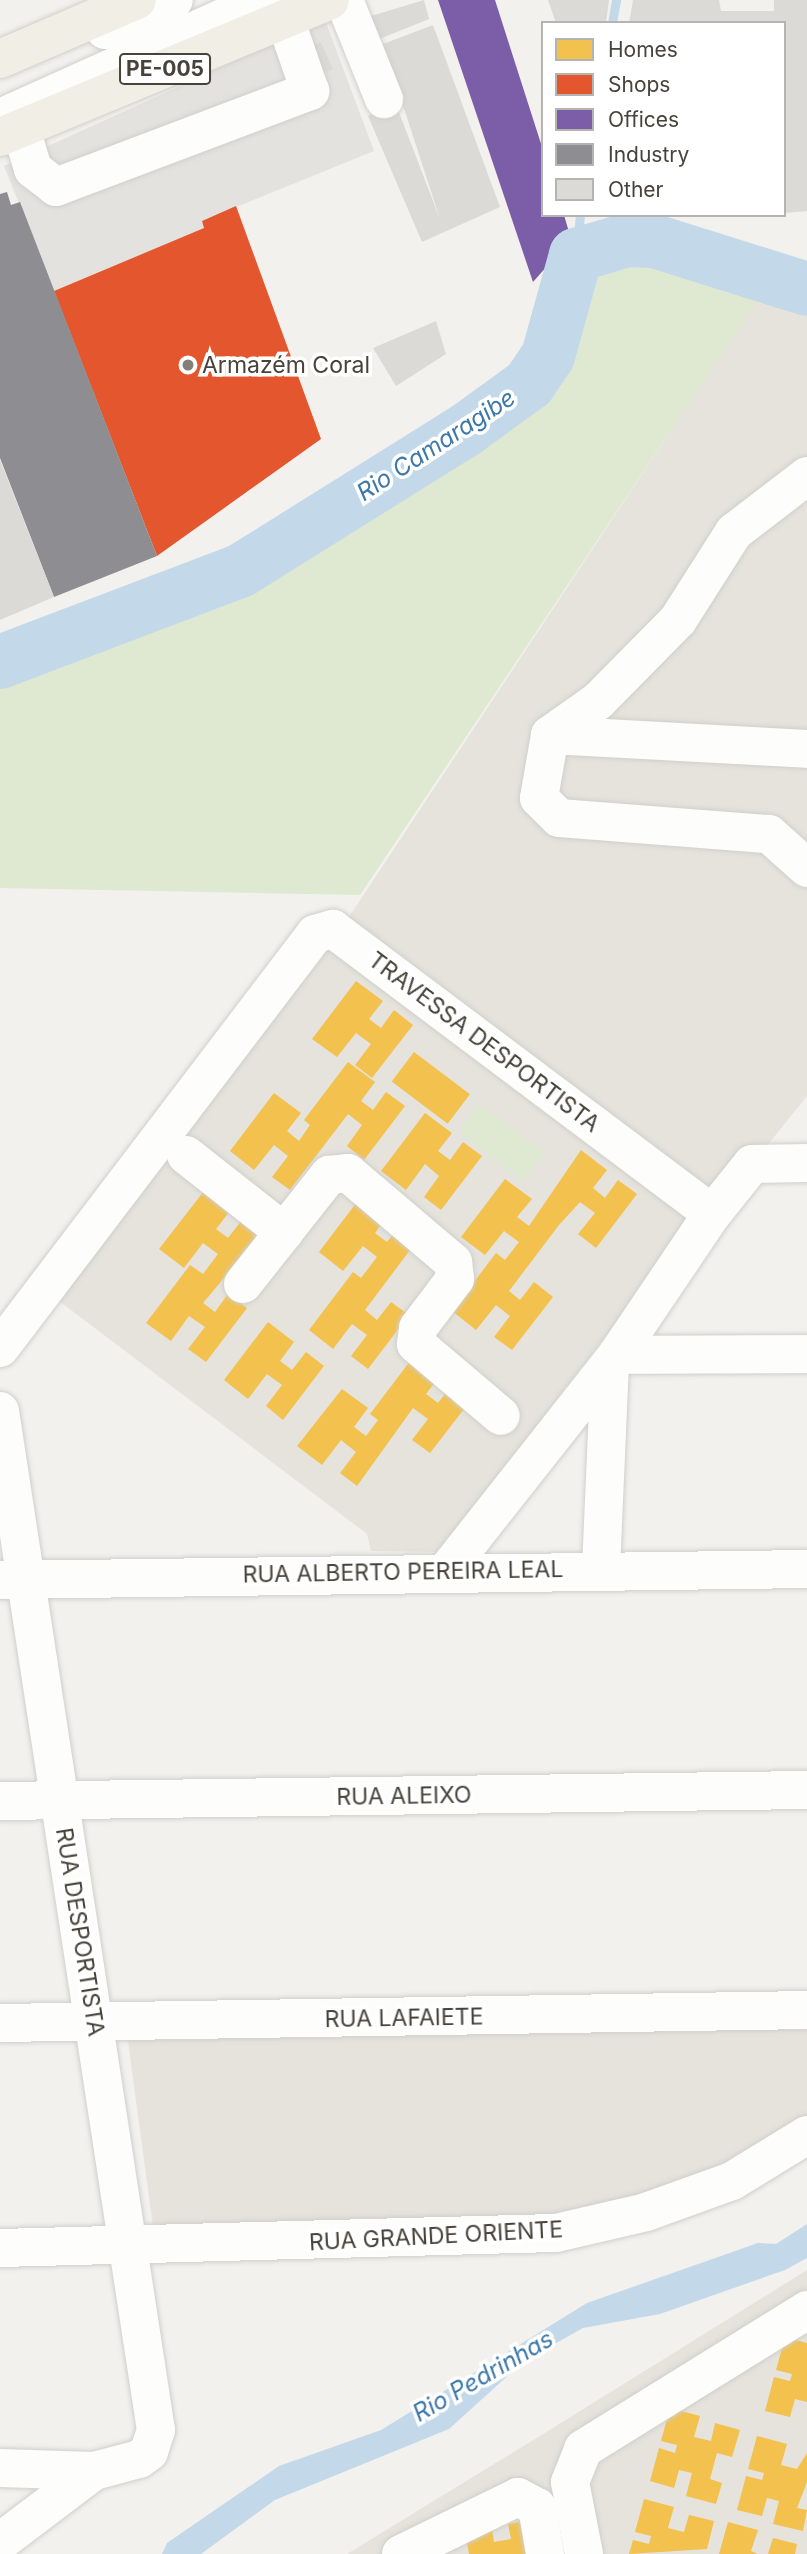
<!DOCTYPE html>
<html>
<head>
<meta charset="utf-8">
<style>
  body { margin:0 }
  #map { position:relative; width:807px; height:2554px; overflow:hidden; background:#f2f1ee; font-family:Inter,sans-serif }
  div>[style] { position:absolute }
  [style*='--x'] { left:calc(var(--x)*1px); top:calc(var(--y)*1px); width:calc(var(--w)*1px); rotate:calc(var(--a)*1deg) }
  .residential>* { inset:0; background:#e5e3dc }
  .green>* { inset:0; background:#dfe9d1; transform-origin:0 0 }
  .parking>* { inset:0; background:#e4e2df }
  .water>* { inset:0; background:#c3d9ea }
  .homes>* { inset:0; background:#f2c14e; transform-origin:0 0 }
  .shops>* { inset:0; background:#e4572e }
  .offices>* { inset:0; background:#7b5ea7 }
  .industry>* { inset:0; background:#8d8d92 }
  .stream>* { height:9px; margin:-4.5px; padding:0 4.5px; transform-origin:4.5px; border-radius:4.5px; background:#c3d9ea }
  .river>* { height:54px; margin:-27px; padding:0 27px; transform-origin:27px; border-radius:27px; background:#c3d9ea }
  .building>* { inset:0; background:#dcdad6; transform-origin:0 0 }
  .roads { filter:drop-shadow(0 0 2px #d0cfcb) drop-shadow(0 0 2px #d0cfcb) }
  .minor>* { height:38px; margin:-19px; padding:0 19px; transform-origin:19px; border-radius:19px; background:#fdfdfc }
  .major>* { height:38px; margin:-19px; padding:0 19px; transform-origin:19px; border-radius:19px; background:#f1eee6 }
  .dots>* { width:19px; height:19px; translate:-50% -50%; box-sizing:border-box; border:4px solid #fff; border-radius:50% }
  span { translate:-50% -50%; white-space:nowrap; text-align:center; line-height:1.15; -webkit-text-stroke:7px #fff; paint-order:stroke }
  .shield-label span { padding:2px 5px; background:#fff; border:2px solid; border-radius:5px; -webkit-text-stroke-width:0 }
  .shield-label { font-size:21px; color:#48433a; font-weight:700 }
  .poi-label { font-size:23px; color:#48433a }
  .left { translate:0 -50%; text-align:left }
  .street-label { font-size:23px; color:#48433a }
  .water-label { font-size:24px; color:#3e78a9; font-style:italic }
  .legend { position:absolute; left:541px; top:21px; width:245px; height:196px; box-sizing:border-box; background:#fff; border:2px solid #b6b4b0; margin:0; padding:9px 12px; list-style:none; font-size:21px; color:#48433a }
  .legend li { display:flex; align-items:center; gap:14px; height:35px }
  .legend b { width:35px; border:2px solid #b6b4b0 }
</style>
</head>
<body>
<div id="map">
  <div class="residential">
    <i style="clip-path:polygon(760px 296px,807px 307px,807px 1096px,712px 1214px,339px 932px)"></i>
    <i style="clip-path:polygon(331px 941px,696px 1218px,440px 1552px,371px 1551px,367px 1534px,59px 1301px)"></i>
    <i style="clip-path:polygon(807px 2027px,807px 2120px,753px 2159px,561px 2220px,154px 2234px,127px 2034px)"></i>
    <i style="clip-path:polygon(807px 2270px,807px 2554px,347px 2554px,548px 2431px)"></i>
  </div>
  <div class="green">
    <i style="clip-path:polygon(627px 240px,654px 241px,771px 281px,360px 895px,0 888px,0 662px,6px 655px,240px 571px,467px 429px,529px 384px,548px 356px,576px 255px)"></i>
    <i style="left:479px;top:1104px;width:81px;height:35px;rotate:37deg"></i>
  </div>
  <div class="parking">
    <i style="clip-path:polygon(325px 20px,374px 151px,202px 221px,204px 228px,54px 291px,4px 166px)"></i>
  </div>
  <div class="water">
    <i style="clip-path:polygon(807px 2224px,807px 2258px,785px 2270px,660px 2314px,583px 2328px,524px 2361px,449px 2429px,275px 2500px,201px 2554px,162px 2554px,167px 2543px,279px 2466px,381px 2430px,587px 2303px,758px 2243px,776px 2244px)"></i>
  </div>
  <div class="homes">
    <i style="clip-path:polygon(356px 981px,383px 1001px,369px 1019px,381px 1028px,394px 1010px,413px 1025px,372px 1078px,355px 1065px,371px 1044px,356px 1033px,337px 1057px,312px 1039px)"></i>
    <i style="left:414px;top:1052px;width:70px;height:37px;rotate:37deg"></i>
    <i style="clip-path:polygon(348px 1062px,375px 1082px,361px 1101px,373px 1110px,386px 1092px,405px 1106px,364px 1160px,347px 1146px,362px 1125px,348px 1114px,290px 1190px,272px 1177px,288px 1156px,274px 1145px,254px 1170px,230px 1151px,274px 1093px,301px 1113px,287px 1131px,299px 1141px,310px 1125px,304px 1120px)"></i>
    <i style="clip-path:polygon(425px 1113px,452px 1133px,438px 1151px,450px 1160px,463px 1142px,482px 1156px,441px 1210px,424px 1197px,439px 1176px,425px 1164px,406px 1190px,381px 1171px)"></i>
    <i style="clip-path:polygon(581px 1150px,607px 1170px,593px 1188px,605px 1198px,618px 1180px,637px 1194px,596px 1248px,578px 1234px,595px 1213px,580px 1202px,559px 1225px,509px 1291px,520px 1300px,534px 1282px,553px 1297px,512px 1350px,494px 1337px,510px 1316px,496px 1305px,476px 1330px,452px 1311px,496px 1253px,505px 1260px,519px 1242px,504px 1231px,485px 1255px,461px 1237px,505px 1179px,532px 1199px,517px 1217px,529px 1226px)"></i>
    <i style="clip-path:polygon(204px 1191px,230px 1211px,216px 1229px,228px 1238px,242px 1220px,260px 1235px,203px 1303px,215px 1312px,228px 1294px,247px 1308px,206px 1362px,188px 1349px,205px 1327px,189px 1316px,171px 1341px,146px 1323px,190px 1265px,203px 1274px,218px 1254px,203px 1243px,184px 1268px,159px 1249px)"></i>
    <i style="clip-path:polygon(363px 1194px,389px 1214px,375px 1233px,387px 1242px,401px 1224px,419px 1238px,365px 1310px,377px 1320px,391px 1302px,409px 1315px,368px 1369px,351px 1356px,367px 1335px,352px 1324px,333px 1349px,309px 1330px,353px 1272px,361px 1278px,377px 1257px,363px 1246px,343px 1271px,319px 1252px)"></i>
    <i style="clip-path:polygon(268px 1322px,294px 1342px,280px 1361px,292px 1370px,306px 1352px,324px 1366px,283px 1420px,266px 1406px,282px 1385px,267px 1374px,248px 1399px,224px 1380px)"></i>
    <i style="clip-path:polygon(414px 1356px,440px 1376px,426px 1394px,438px 1403px,452px 1385px,471px 1400px,430px 1453px,412px 1440px,428px 1419px,413px 1408px,357px 1486px,340px 1473px,356px 1452px,341px 1440px,322px 1465px,297px 1446px,342px 1389px,368px 1408px,354px 1427px,366px 1436px,378px 1420px,370px 1414px)"></i>
    <i style="clip-path:polygon(785px 2337px,807px 2343px,807px 2402px,795px 2399px,790px 2417px,765px 2411px,774px 2377px,790px 2381px,792px 2374px,776px 2370px)"></i>
    <i style="clip-path:polygon(670px 2408px,700px 2416px,694px 2437px,711px 2441px,715px 2423px,740px 2430px,732px 2457px,717px 2453px,710px 2479px,722px 2483px,716px 2504px,686px 2496px,692px 2473px,679px 2470px,674px 2488px,650px 2481px,659px 2448px,675px 2453px,677px 2445px,661px 2441px)"></i>
    <i style="clip-path:polygon(757px 2436px,787px 2444px,781px 2465px,797px 2469px,807px 2453px,807px 2482px,797px 2508px,807px 2510px,803px 2531px,773px 2524px,779px 2501px,767px 2498px,762px 2516px,737px 2510px,746px 2476px,762px 2480px,764px 2473px,748px 2469px)"></i>
    <i style="clip-path:polygon(644px 2499px,674px 2507px,668px 2528px,684px 2532px,689px 2515px,714px 2521px,707px 2549px,629px 2554px,633px 2540px,649px 2544px,651px 2536px,635px 2532px)"></i>
    <i style="clip-path:polygon(533px 2519px,539px 2554px,469px 2554px,465px 2533px,492px 2528px,494px 2542px,511px 2539px,508px 2524px)"></i>
    <i style="clip-path:polygon(728px 2522px,758px 2530px,751px 2551px,758px 2554px,719px 2554px)"></i>
    <i style="clip-path:polygon(773px 2538px,797px 2544px,795px 2554px,768px 2554px)"></i>
  </div>
  <div class="shops">
    <i style="clip-path:polygon(236px 206px,321px 439px,157px 556px,54px 291px,204px 228px,202px 221px)"></i>
  </div>
  <div class="offices">
    <i style="clip-path:polygon(438px 0,495px 0,543px 150px,543px 215px,564px 215px,571px 239px,533px 282px)"></i>
  </div>
  <div class="industry">
    <i style="clip-path:polygon(7px 192px,11px 205px,20px 202px,157px 556px,54px 597px,0 458px,0 194px)"></i>
  </div>
  <div class="stream">
    <i style="--x:612;--y:23;--w:23;--a:-80"></i>
    <i style="--x:576;--y:255;--w:40;--a:-84.3"></i>
  </div>
  <div class="river">
    <i style="--x:0;--y:662;--w:257;--a:-20.8"></i>
    <i style="--x:240;--y:571;--w:268;--a:-32"></i>
    <i style="--x:467;--y:429;--w:77;--a:-36"></i>
    <i style="--x:529;--y:384;--w:34;--a:-56"></i>
    <i style="--x:548;--y:356;--w:105;--a:-74.5"></i>
    <i style="--x:576;--y:255;--w:53;--a:-16.4"></i>
    <i style="--x:627;--y:240;--w:27;--a:2"></i>
    <i style="--x:654;--y:241;--w:160;--a:17.4"></i>
  </div>
  <div class="building">
    <i style="clip-path:polygon(424px 0,429px 19px,377px 40px,371px 16px)"></i>
    <i style="clip-path:polygon(548px 0,609px 0,606px 23px,556px 23px)"></i>
    <i style="clip-path:polygon(633px 0,719px 0,721px 11px,774px 11px,774px 0,807px 0,807px 211px,784px 213px,784px 23px,629px 23px)"></i>
    <i style="clip-path:polygon(433px 25px,500px 207px,422px 242px,368px 116px,395px 102px,440px 219px,383px 44px)"></i>
    <i style="left:321px;top:42px;width:30px;height:21px;rotate:67deg"></i>
    <i style="clip-path:polygon(436px 321px,446px 354px,396px 386px,373px 348px)"></i>
    <i style="clip-path:polygon(0 460px,54px 597px,0 620px)"></i>
  </div>
  <div class="roads">
    <div class="minor">
      <i style="--x:344;--y:0;--w:107;--a:68"></i>
      <i style="--x:105;--y:30;--w:75;--a:-23.5"></i>
      <i style="--x:0;--y:118;--w:287;--a:-24.2"></i>
      <i style="--x:21;--y:129;--w:42;--a:73.3"></i>
      <i style="--x:33;--y:169;--w:29;--a:38"></i>
      <i style="--x:56;--y:187;--w:272;--a:-20.7"></i>
      <i style="--x:310;--y:91;--w:76;--a:-109.1"></i>
      <i style="--x:807;--y:476;--w:92;--a:142.5"></i>
      <i style="--x:734;--y:532;--w:104;--a:122.5"></i>
      <i style="--x:678;--y:620;--w:114;--a:134.6"></i>
      <i style="--x:598;--y:701;--w:59;--a:144.7"></i>
      <i style="--x:550;--y:735;--w:64;--a:99.9"></i>
      <i style="--x:539;--y:798;--w:28;--a:45"></i>
      <i style="--x:559;--y:818;--w:211;--a:4.4"></i>
      <i style="--x:769;--y:834;--w:51;--a:41.8"></i>
      <i style="--x:550;--y:735;--w:257;--a:3.1"></i>
      <i style="--x:186;--y:1155;--w:125;--a:38.2"></i>
      <i style="--x:284;--y:1232;--w:73;--a:-51.7"></i>
      <i style="--x:329;--y:1175;--w:19;--a:-6"></i>
      <i style="--x:348;--y:1173;--w:138;--a:40.3"></i>
      <i style="--x:453;--y:1262;--w:17;--a:83"></i>
      <i style="--x:455;--y:1279;--w:61;--a:127.1"></i>
      <i style="--x:418;--y:1328;--w:16;--a:97"></i>
      <i style="--x:416;--y:1344;--w:111;--a:40.3"></i>
      <i style="--x:712;--y:1214;--w:64;--a:-51.3"></i>
      <i style="--x:752;--y:1164;--w:55;--a:-1"></i>
      <i style="--x:243;--y:1284;--w:66;--a:-51.7"></i>
      <i style="--x:0;--y:1348;--w:520;--a:-52.73"></i>
      <i style="--x:315;--y:934;--w:19;--a:-16"></i>
      <i style="--x:333;--y:929;--w:474;--a:36.9"></i>
      <i style="--x:712;--y:1214;--w:170;--a:124"></i>
      <i style="--x:617;--y:1355;--w:274;--a:128.3"></i>
      <i style="--x:617;--y:1355;--w:190;--a:-0.3"></i>
      <i style="--x:0;--y:1411;--w:1031;--a:81.3"></i>
      <i style="--x:156;--y:2430;--w:23;--a:108"></i>
      <i style="--x:149;--y:2452;--w:12;--a:145"></i>
      <i style="--x:139;--y:2459;--w:47;--a:165.1"></i>
      <i style="--x:94;--y:2471;--w:94;--a:-178.2"></i>
      <i style="--x:601;--y:1569;--w:204;--a:-87.5"></i>
      <i style="--x:1;--y:1580;--w:806;--a:-0.78"></i>
      <i style="--x:0;--y:1801;--w:807;--a:-0.78"></i>
      <i style="--x:0;--y:2023;--w:807;--a:-0.92"></i>
      <i style="--x:0;--y:2248;--w:556;--a:-1.55"></i>
      <i style="--x:556;--y:2233;--w:92;--a:-13.1"></i>
      <i style="--x:646;--y:2212;--w:91;--a:-19.8"></i>
      <i style="--x:732;--y:2181;--w:88;--a:-31.5"></i>
      <i style="--x:0;--y:2542;--w:118;--a:-37.1"></i>
      <i style="--x:401;--y:2554;--w:130;--a:-26"></i>
      <i style="--x:518;--y:2497;--w:21;--a:28"></i>
      <i style="--x:537;--y:2507;--w:48;--a:80.3"></i>
      <i style="--x:584;--y:2554;--w:73;--a:-101"></i>
      <i style="--x:570;--y:2482;--w:35;--a:-68"></i>
      <i style="--x:583;--y:2449;--w:264;--a:-31.8"></i>
    </div>
    <div class="major">
      <i style="--x:0;--y:59;--w:149;--a:-23.3"></i>
      <i style="--x:0;--y:137;--w:357;--a:-22.5"></i>
    </div>
  </div>
  <div class="dots">
    <i style="left:188px;top:365px;background:#848079"></i>
  </div>
  <div class="shield-label">
    <span style="left:165px;top:69px">PE-005</span>
  </div>
  <div class="poi-label">
    <span class="left" style="left:202px;top:365px">Armazém Coral</span>
  </div>
  <div class="street-label">
    <span style="left:484px;top:1042px;rotate:37deg">TRAVESSA DESPORTISTA</span>
    <span style="left:403px;top:1572px;rotate:-1deg">RUA ALBERTO PEREIRA LEAL</span>
    <span style="left:404px;top:1796px;rotate:-1deg">RUA ALEIXO</span>
    <span style="left:80px;top:1932px;rotate:81deg">RUA DESPORTISTA</span>
    <span style="left:404px;top:2018px;rotate:-1deg">RUA LAFAIETE</span>
    <span style="left:436px;top:2236px;rotate:-3deg">RUA GRANDE ORIENTE</span>
  </div>
  <div class="water-label">
    <span style="left:436px;top:445px;rotate:-33deg">Rio Camaragibe</span>
    <span style="left:483px;top:2376px;rotate:-30deg">Rio Pedrinhas</span>
  </div>
  <ul class="legend">
  <li><b style="height:19px;background:#f2c14e"></b>Homes</li>
  <li><b style="height:19px;background:#e4572e"></b>Shops</li>
  <li><b style="height:19px;background:#7b5ea7"></b>Offices</li>
  <li><b style="height:19px;background:#8d8d92"></b>Industry</li>
  <li><b style="height:19px;background:#dcdad6"></b>Other</li>
  </ul>
</div>
</body>
</html>
